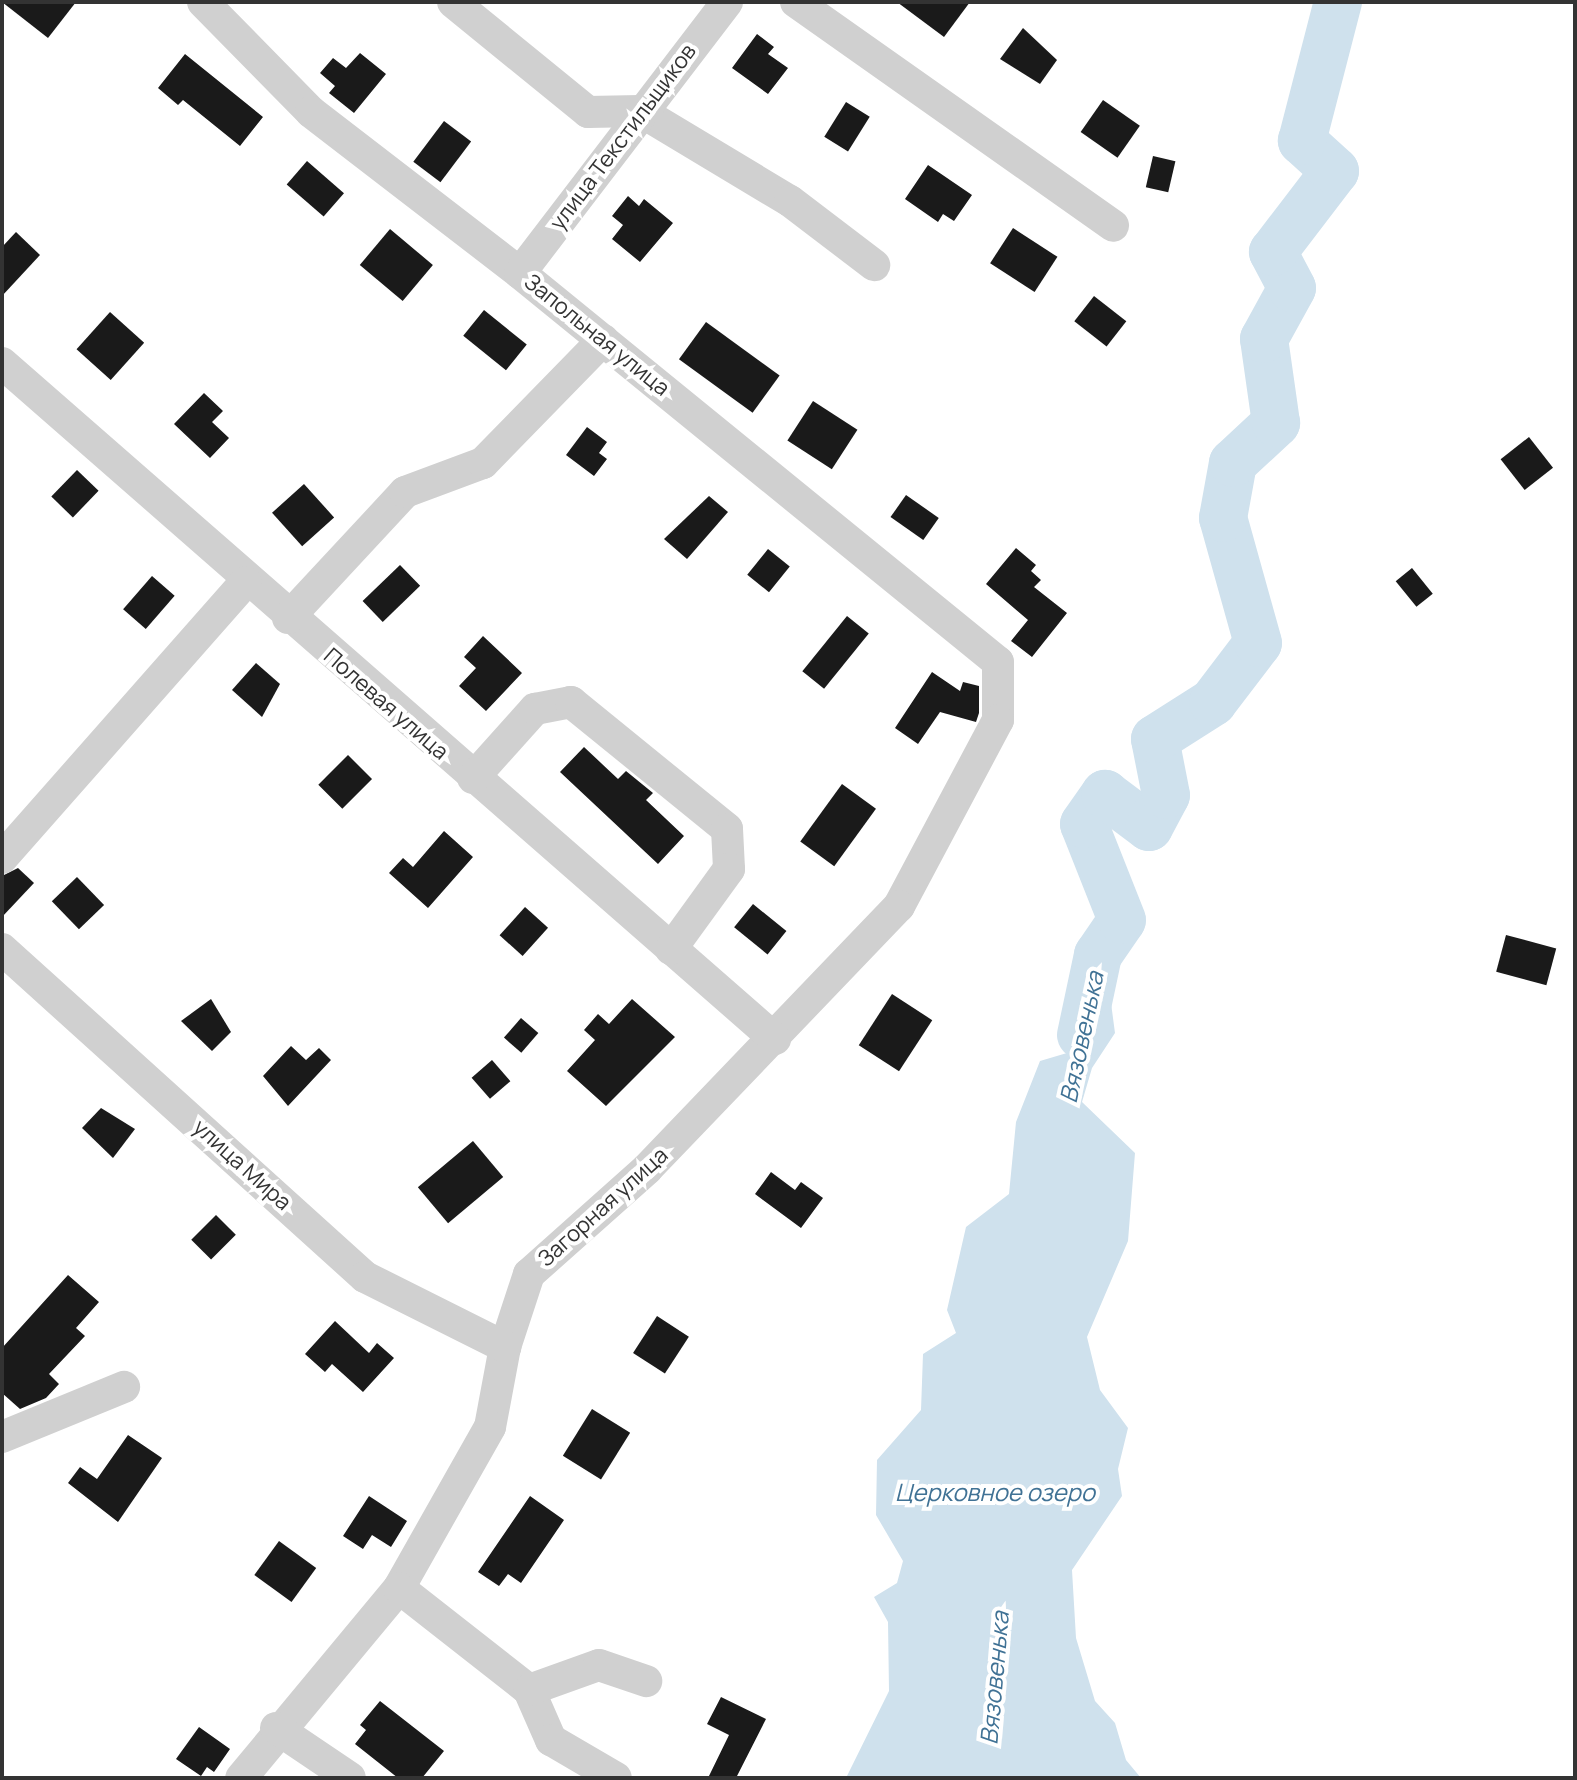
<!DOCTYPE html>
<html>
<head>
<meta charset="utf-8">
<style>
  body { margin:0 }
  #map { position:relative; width:1577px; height:1780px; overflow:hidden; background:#fff; font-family:Manrope,sans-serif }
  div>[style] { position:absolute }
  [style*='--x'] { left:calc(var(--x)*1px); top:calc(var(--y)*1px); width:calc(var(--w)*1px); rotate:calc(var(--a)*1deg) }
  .water>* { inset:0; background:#cfe1ed }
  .river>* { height:48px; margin:-24px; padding:0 24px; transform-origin:24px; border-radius:24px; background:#cfe1ed }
  .building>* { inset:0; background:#1a1a1a; transform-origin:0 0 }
  .minor>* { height:32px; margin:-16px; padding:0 16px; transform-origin:16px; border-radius:16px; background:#d0d0d0 }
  span { translate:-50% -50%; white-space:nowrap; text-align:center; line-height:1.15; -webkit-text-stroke:8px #fff; paint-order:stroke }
  .street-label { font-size:22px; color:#333 }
  .water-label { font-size:24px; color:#407295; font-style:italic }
  .frame { position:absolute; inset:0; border:4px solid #333; pointer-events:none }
</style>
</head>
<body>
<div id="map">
  <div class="water">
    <i style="clip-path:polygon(1085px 968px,1107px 973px,1115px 1033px,1092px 1068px,1082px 1102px,1135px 1153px,1128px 1241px,1087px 1337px,1100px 1390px,1128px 1428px,1118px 1469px,1122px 1496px,1072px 1570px,1076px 1638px,1095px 1701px,1115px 1723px,1126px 1760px,1141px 1778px,846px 1778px,889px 1691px,888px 1622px,874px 1597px,897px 1583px,903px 1561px,876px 1515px,877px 1460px,921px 1410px,923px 1354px,956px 1333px,947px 1310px,966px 1227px,1009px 1194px,1016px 1122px,1040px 1061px,1067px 1053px)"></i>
  </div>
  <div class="river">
    <i style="--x:1081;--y:1035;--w:82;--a:-78"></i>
    <i style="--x:1098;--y:955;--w:42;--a:-55.6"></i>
    <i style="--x:1122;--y:920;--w:103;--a:-111.6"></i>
    <i style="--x:1084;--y:824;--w:37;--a:-55"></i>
    <i style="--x:1105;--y:794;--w:55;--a:36.9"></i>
    <i style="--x:1149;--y:827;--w:36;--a:-62"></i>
    <i style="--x:1166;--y:795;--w:57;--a:-101.1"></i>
    <i style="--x:1155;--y:739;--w:69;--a:-32.5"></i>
    <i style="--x:1213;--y:702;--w:74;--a:-52.7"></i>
    <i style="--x:1258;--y:643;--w:130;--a:-105.6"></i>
    <i style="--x:1223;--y:518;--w:56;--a:-79.7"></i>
    <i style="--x:1233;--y:463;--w:59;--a:-42.9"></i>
    <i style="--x:1276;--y:423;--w:85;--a:-98.1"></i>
    <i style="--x:1264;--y:339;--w:58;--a:-61.2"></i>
    <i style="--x:1292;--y:288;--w:41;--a:-117.8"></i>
    <i style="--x:1273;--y:252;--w:102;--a:-52.6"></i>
    <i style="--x:1335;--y:171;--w:45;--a:-137.7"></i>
    <i style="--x:1302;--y:141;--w:144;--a:-75.5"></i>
  </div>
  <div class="building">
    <i style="clip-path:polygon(2px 2px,76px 2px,48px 38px)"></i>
    <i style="clip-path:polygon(897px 2px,970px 2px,944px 37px)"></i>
    <i style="clip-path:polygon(1023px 28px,1057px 60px,1040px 84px,1000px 59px)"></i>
    <i style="clip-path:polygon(757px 34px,774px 47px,768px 54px,788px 68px,768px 94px,732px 68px)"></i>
    <i style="clip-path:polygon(360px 53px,386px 74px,354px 113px,329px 93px,335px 86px,320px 73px,333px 58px,346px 68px)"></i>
    <i style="clip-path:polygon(185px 54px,263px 117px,240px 146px,183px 100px,178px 105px,158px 88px)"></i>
    <i style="left:1103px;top:100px;width:45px;height:39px;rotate:35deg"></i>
    <i style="left:846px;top:102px;width:28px;height:41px;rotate:32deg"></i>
    <i style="left:444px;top:121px;width:34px;height:51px;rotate:37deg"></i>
    <i style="left:1153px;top:156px;width:23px;height:32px;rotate:13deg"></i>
    <i style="left:307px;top:161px;width:49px;height:31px;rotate:41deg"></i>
    <i style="clip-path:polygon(928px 165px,972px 195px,954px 221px,943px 214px,938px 222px,905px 199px)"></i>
    <i style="clip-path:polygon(628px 196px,639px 206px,644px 199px,673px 223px,640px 262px,612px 239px,623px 225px,612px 216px)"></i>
    <i style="left:1013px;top:228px;width:53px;height:42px;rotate:33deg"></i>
    <i style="left:390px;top:229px;width:56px;height:47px;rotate:40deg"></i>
    <i style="clip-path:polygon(16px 232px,40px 255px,2px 296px,2px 247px)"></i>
    <i style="left:1094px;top:296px;width:41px;height:32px;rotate:38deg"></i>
    <i style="left:484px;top:310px;width:55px;height:33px;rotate:39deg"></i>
    <i style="left:110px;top:312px;width:46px;height:50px;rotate:42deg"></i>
    <i style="left:706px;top:322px;width:91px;height:46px;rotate:36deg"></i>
    <i style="clip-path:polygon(204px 393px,223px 411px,212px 422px,229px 438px,210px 458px,174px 424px)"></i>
    <i style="left:813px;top:401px;width:53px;height:47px;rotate:33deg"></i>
    <i style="clip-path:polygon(587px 427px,607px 442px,599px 453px,607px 459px,594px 476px,566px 455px)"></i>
    <i style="left:1529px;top:437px;width:39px;height:36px;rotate:52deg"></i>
    <i style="left:77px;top:470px;width:30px;height:37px;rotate:44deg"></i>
    <i style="left:304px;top:484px;width:45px;height:43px;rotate:48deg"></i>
    <i style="left:906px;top:495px;width:40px;height:27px;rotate:35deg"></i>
    <i style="clip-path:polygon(709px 496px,728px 512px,687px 559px,664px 539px)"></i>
    <i style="clip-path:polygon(1016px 548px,1036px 565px,1031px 571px,1041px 580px,1034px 587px,1067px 613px,1032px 657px,1011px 641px,1028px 620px,986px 584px)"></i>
    <i style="left:768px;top:549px;width:28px;height:33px;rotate:39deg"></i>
    <i style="left:400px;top:565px;width:29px;height:52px;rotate:46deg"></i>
    <i style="left:1412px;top:568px;width:33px;height:21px;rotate:51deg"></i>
    <i style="left:152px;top:576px;width:30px;height:44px;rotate:41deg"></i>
    <i style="left:847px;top:616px;width:28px;height:71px;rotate:39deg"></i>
    <i style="clip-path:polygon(483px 636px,522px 673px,486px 711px,459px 686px,476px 668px,464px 657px)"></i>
    <i style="clip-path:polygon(256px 663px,280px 684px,262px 717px,232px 690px)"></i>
    <i style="clip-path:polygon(932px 672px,960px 691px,963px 682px,979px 686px,979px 713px,976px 722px,940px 712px,918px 744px,895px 728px)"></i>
    <i style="clip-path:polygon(584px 747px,618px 779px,626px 771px,653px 793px,646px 800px,684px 836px,658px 864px,560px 772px)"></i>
    <i style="left:348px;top:755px;width:34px;height:42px;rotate:45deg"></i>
    <i style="left:842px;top:784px;width:42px;height:71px;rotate:36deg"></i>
    <i style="clip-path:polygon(444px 831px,473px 857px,428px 908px,389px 873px,403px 858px,413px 867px)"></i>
    <i style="clip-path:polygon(18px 868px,34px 883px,2px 917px,2px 876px)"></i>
    <i style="left:77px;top:877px;width:39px;height:35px;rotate:46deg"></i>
    <i style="left:753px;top:904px;width:43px;height:30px;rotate:39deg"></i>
    <i style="left:525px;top:907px;width:31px;height:38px;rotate:42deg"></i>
    <i style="left:1506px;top:935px;width:52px;height:38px;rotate:15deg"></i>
    <i style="left:892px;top:994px;width:48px;height:61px;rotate:33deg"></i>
    <i style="clip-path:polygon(211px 999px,231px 1032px,212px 1051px,181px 1021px)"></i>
    <i style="clip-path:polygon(632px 999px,675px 1037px,606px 1106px,567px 1071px,595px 1040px,584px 1030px,598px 1014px,609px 1024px)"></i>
    <i style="left:521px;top:1018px;width:23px;height:26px;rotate:41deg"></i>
    <i style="clip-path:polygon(291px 1046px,306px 1060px,319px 1048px,331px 1060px,288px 1106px,263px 1076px)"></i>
    <i style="left:492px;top:1060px;width:28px;height:27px;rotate:49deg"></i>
    <i style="clip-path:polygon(101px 1108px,135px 1129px,113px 1158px,82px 1128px)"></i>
    <i style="left:473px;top:1141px;width:47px;height:72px;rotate:50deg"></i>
    <i style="clip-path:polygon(771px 1172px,795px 1190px,801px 1182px,823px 1198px,801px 1228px,755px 1194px)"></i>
    <i style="left:216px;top:1215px;width:28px;height:35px;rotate:45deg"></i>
    <i style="clip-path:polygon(68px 1275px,99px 1302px,76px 1328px,85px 1336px,49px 1374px,59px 1384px,46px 1398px,20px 1409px,2px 1393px,2px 1348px)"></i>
    <i style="left:657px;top:1316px;width:38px;height:44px;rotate:33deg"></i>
    <i style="clip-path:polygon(335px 1321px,369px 1353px,377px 1343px,394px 1358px,363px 1392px,332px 1364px,325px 1372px,305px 1354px)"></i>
    <i style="left:592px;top:1409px;width:45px;height:55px;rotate:32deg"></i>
    <i style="clip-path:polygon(128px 1435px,162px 1458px,118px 1522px,68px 1483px,80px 1467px,97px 1479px)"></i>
    <i style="clip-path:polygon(369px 1496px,407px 1521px,391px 1547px,372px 1535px,363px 1549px,343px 1536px)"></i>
    <i style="clip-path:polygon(530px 1496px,564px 1520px,521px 1583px,508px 1574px,499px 1586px,478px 1572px)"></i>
    <i style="left:279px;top:1541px;width:46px;height:42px;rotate:36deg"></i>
    <i style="clip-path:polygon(721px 1697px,766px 1719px,736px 1778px,708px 1778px,729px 1735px,707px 1724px)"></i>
    <i style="clip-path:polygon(380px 1701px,444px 1751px,422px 1778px,398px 1778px,355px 1744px,366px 1730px,360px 1725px)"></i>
    <i style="clip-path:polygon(199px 1727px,230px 1749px,214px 1772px,207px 1767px,201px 1776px,176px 1759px)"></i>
  </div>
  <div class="minor">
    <i style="--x:203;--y:2;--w:154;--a:45.5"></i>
    <i style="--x:311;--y:112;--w:264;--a:37.6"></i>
    <i style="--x:520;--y:273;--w:616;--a:39.14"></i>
    <i style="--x:998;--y:662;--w:58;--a:90"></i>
    <i style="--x:998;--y:720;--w:211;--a:118"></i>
    <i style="--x:899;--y:906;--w:364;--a:133.8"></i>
    <i style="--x:647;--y:1169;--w:158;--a:138.3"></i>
    <i style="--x:529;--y:1274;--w:77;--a:108.2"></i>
    <i style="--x:505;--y:1347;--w:81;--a:100.6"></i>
    <i style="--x:490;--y:1427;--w:185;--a:119.5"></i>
    <i style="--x:399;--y:1588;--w:247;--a:129.7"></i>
    <i style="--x:453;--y:2;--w:174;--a:39.2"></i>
    <i style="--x:588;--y:112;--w:52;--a:-1.1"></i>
    <i style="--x:640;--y:111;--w:175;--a:31"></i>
    <i style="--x:790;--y:201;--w:106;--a:37.3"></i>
    <i style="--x:796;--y:2;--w:388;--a:35.2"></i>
    <i style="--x:520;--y:273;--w:341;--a:-52.6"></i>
    <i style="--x:2;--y:363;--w:1027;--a:41.17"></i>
    <i style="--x:288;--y:618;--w:172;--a:-47.1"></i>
    <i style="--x:405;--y:492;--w:83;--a:-20.4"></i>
    <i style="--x:483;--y:463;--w:172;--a:-45.7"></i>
    <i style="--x:473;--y:778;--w:93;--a:-48.1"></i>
    <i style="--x:535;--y:709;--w:37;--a:-11"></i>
    <i style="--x:571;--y:702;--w:201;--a:39.1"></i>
    <i style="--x:727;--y:829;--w:40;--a:87.1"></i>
    <i style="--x:729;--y:869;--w:99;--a:125.9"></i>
    <i style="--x:2;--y:858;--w:368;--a:-48.6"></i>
    <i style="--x:2;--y:949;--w:489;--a:42.1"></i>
    <i style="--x:365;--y:1277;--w:157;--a:26.6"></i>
    <i style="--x:2;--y:1437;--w:132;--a:-22.3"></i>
    <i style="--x:399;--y:1588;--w:165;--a:38.1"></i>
    <i style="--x:529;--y:1690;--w:55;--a:66.3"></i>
    <i style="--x:551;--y:1740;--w:75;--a:30.3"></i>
    <i style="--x:529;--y:1690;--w:74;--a:-19.7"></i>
    <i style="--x:599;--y:1665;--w:50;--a:18.8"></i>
    <i style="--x:276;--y:1728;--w:89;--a:34"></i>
  </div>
  <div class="street-label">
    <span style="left:623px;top:137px;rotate:-53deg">улица Текстильщиков</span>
    <span style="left:597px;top:335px;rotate:39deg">Запольная улица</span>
    <span style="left:386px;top:704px;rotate:41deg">Полевая улица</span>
    <span style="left:242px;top:1165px;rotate:42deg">улица Мира</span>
    <span style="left:603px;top:1207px;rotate:-42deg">Загорная улица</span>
  </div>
  <div class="water-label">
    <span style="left:1081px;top:1037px;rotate:-78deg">Вязовенька</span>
    <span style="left:995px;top:1492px">Церковное озеро</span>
    <span style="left:994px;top:1678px;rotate:-85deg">Вязовенька</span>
  </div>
  <div class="frame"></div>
</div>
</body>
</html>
